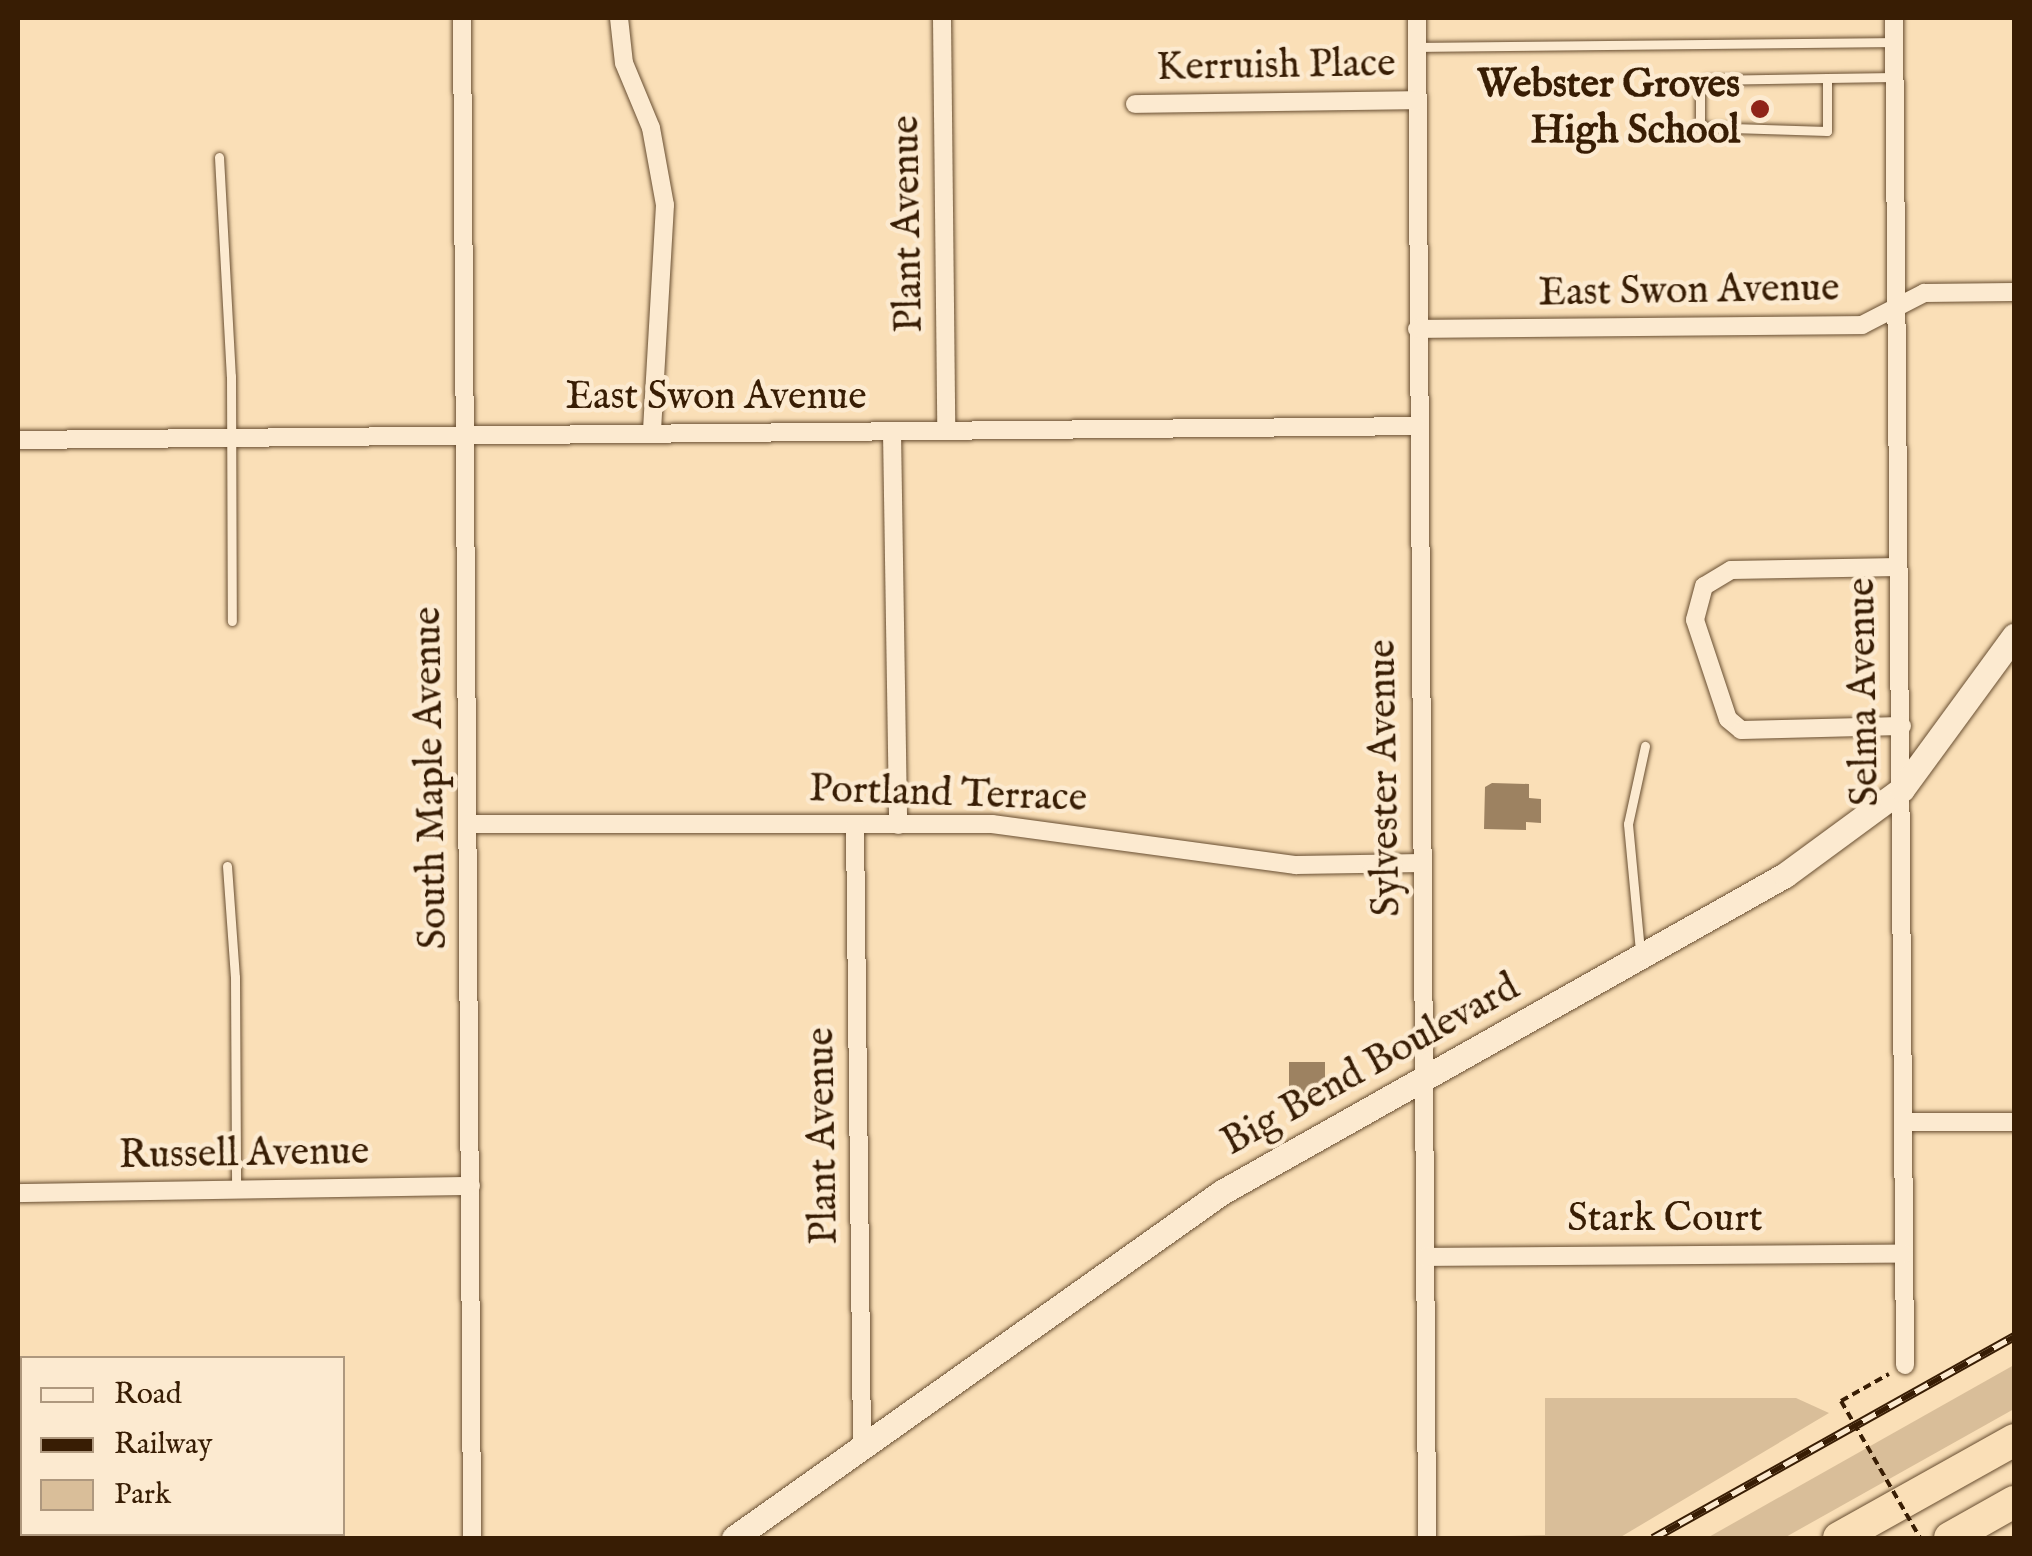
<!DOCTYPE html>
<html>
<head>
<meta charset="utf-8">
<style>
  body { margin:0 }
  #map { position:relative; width:2032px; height:1556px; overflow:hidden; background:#fadfb7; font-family:"IM FELL English",serif }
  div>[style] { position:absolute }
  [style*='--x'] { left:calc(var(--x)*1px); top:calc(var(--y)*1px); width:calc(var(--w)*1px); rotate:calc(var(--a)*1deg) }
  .green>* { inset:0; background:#d9be99 }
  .building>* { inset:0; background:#9d8261; transform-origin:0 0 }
  .path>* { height:4px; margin-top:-2px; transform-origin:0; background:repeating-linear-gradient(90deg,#381d04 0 8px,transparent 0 13px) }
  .roads { filter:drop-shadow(0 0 2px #684e31) drop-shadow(0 0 2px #684e31) }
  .lane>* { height:9px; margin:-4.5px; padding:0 4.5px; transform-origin:4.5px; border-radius:4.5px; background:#fcead0 }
  .street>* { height:18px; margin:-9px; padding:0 9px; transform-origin:9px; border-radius:9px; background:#fcead0 }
  .secondary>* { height:25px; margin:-12.5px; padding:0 12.5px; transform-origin:12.5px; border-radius:12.5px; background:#fcead0 }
  .highway>* { height:32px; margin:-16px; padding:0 16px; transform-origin:16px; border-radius:16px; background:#fadfb7 }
  .rail>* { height:9px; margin-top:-4.5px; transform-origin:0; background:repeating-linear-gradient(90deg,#fcead0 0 15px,#381d04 0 30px); box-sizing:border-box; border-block:2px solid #381d04 }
  .path-bridge>* { height:4px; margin-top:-2px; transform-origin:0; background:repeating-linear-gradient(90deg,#381d04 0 8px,transparent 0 13px) }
  .dots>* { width:28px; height:28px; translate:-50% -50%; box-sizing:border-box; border:5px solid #fcead0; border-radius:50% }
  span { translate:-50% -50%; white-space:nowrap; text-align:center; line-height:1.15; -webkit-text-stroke:9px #fcead0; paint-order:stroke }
  .street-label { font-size:40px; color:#381d04 }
  .poi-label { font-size:40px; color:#381d04; font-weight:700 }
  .right { translate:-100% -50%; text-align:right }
  .frame { position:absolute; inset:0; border:20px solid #381d04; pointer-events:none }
  .legend { position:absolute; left:20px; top:1356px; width:325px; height:180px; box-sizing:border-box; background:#fcead0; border:2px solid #ae987e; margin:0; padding:12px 18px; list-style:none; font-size:30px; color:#381d04 }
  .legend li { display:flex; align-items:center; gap:20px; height:50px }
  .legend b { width:50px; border:2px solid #ae987e }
</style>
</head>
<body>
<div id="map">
  <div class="green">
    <i style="clip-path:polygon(2014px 1365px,2014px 1409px,1784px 1538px,1707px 1538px)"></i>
    <i style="clip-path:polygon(1545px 1398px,1796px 1398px,1829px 1413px,1619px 1538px,1439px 1538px,1545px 1535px)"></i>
  </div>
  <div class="building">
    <i style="clip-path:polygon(1492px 783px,1529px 784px,1529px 798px,1541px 799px,1541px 823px,1526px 822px,1526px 830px,1484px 829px,1485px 787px)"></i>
    <i style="left:1289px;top:1062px;width:36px;height:31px"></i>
  </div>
  <div class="path">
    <i style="--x:1841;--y:1401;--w:55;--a:-29.4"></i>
  </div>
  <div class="roads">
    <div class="lane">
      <i style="--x:1417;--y:47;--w:478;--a:-0.6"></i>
      <i style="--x:1827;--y:78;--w:53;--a:90"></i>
      <i style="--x:1827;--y:131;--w:127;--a:-178.2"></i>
      <i style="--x:1700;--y:127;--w:38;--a:-90"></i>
      <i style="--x:1700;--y:89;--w:11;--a:-52"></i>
      <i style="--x:1707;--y:80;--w:120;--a:-1"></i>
      <i style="--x:1827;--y:78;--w:68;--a:-0.8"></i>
      <i style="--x:219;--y:157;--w:219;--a:86.9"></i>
      <i style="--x:231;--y:376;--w:245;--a:89.8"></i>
      <i style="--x:227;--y:866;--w:111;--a:85.9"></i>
      <i style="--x:235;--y:977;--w:213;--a:89.7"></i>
      <i style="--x:1640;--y:951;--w:128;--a:-95.4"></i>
      <i style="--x:1628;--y:824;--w:80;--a:-77.7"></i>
    </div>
    <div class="street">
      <i style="--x:462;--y:18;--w:1520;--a:89.62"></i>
      <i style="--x:619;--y:18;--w:45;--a:83.7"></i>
      <i style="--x:624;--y:63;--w:70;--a:67.4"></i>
      <i style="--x:651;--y:128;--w:78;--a:79.7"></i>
      <i style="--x:665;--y:205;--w:227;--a:93.3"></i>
      <i style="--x:942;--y:18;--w:412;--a:89.4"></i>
      <i style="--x:1417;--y:18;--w:1520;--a:89.62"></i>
      <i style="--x:1894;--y:18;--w:1347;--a:89.53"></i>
      <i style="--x:1135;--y:104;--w:283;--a:-0.8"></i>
      <i style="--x:1417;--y:329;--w:445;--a:-0.5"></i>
      <i style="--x:1862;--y:325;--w:70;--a:-27.3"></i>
      <i style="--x:1924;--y:293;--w:90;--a:-0.6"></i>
      <i style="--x:892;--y:432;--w:393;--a:89.1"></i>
      <i style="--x:18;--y:440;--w:1398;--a:-0.57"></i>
      <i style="--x:1898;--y:567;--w:167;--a:179"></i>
      <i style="--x:1731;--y:570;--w:31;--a:149"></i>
      <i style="--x:1704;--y:586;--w:35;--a:105"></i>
      <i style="--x:1695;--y:620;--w:104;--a:71.6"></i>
      <i style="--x:1728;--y:719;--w:17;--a:40"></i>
      <i style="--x:1741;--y:730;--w:161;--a:-1.4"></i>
      <i style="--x:468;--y:824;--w:524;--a:0"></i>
      <i style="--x:992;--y:824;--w:307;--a:7.7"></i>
      <i style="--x:1296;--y:865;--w:127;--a:-0.9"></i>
      <i style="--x:855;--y:826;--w:620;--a:89.35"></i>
      <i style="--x:1904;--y:1122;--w:110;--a:0"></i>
      <i style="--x:18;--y:1193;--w:453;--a:-0.9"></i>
      <i style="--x:1426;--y:1257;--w:478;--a:-0.4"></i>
    </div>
    <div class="secondary">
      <i style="--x:734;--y:1538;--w:598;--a:-35.34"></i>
      <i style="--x:1222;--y:1192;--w:646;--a:-29.38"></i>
      <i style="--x:1785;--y:875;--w:145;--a:-36.3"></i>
      <i style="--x:1902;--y:789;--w:190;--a:-53.8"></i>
    </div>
    <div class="highway">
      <i style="--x:1839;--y:1538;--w:201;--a:-29.2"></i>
      <i style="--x:1950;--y:1538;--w:73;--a:-29.4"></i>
    </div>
  </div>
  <div class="rail">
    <i style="--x:1653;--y:1538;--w:414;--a:-29.2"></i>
  </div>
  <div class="path-bridge">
    <i style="--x:1841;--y:1401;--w:158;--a:60"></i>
  </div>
  <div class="dots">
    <i style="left:1760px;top:109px;background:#8f2418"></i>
  </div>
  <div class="street-label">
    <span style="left:1276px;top:67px;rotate:-1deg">Kerruish Place</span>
    <span style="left:909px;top:224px;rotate:-91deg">Plant Avenue</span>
    <span style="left:1689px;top:292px;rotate:-1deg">East Swon Avenue</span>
    <span style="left:716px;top:398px">East Swon Avenue</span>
    <span style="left:1865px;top:692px;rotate:-91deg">Selma Avenue</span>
    <span style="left:432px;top:778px;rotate:-91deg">South Maple Avenue</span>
    <span style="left:1386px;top:778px;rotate:-91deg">Sylvester Avenue</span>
    <span style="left:948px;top:795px;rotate:2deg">Portland Terrace</span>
    <span style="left:1371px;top:1066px;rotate:-29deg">Big Bend Boulevard</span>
    <span style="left:824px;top:1136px;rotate:-91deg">Plant Avenue</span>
    <span style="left:244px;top:1155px;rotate:-1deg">Russell Avenue</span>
    <span style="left:1665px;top:1220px">Stark Court</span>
  </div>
  <div class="poi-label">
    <span class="right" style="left:1740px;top:109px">Webster Groves<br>High School</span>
  </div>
  <div class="frame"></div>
  <ul class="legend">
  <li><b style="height:12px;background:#fcead0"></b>Road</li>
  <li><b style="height:12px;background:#381d04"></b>Railway</li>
  <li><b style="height:28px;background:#d9be99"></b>Park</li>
  </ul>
</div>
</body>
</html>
